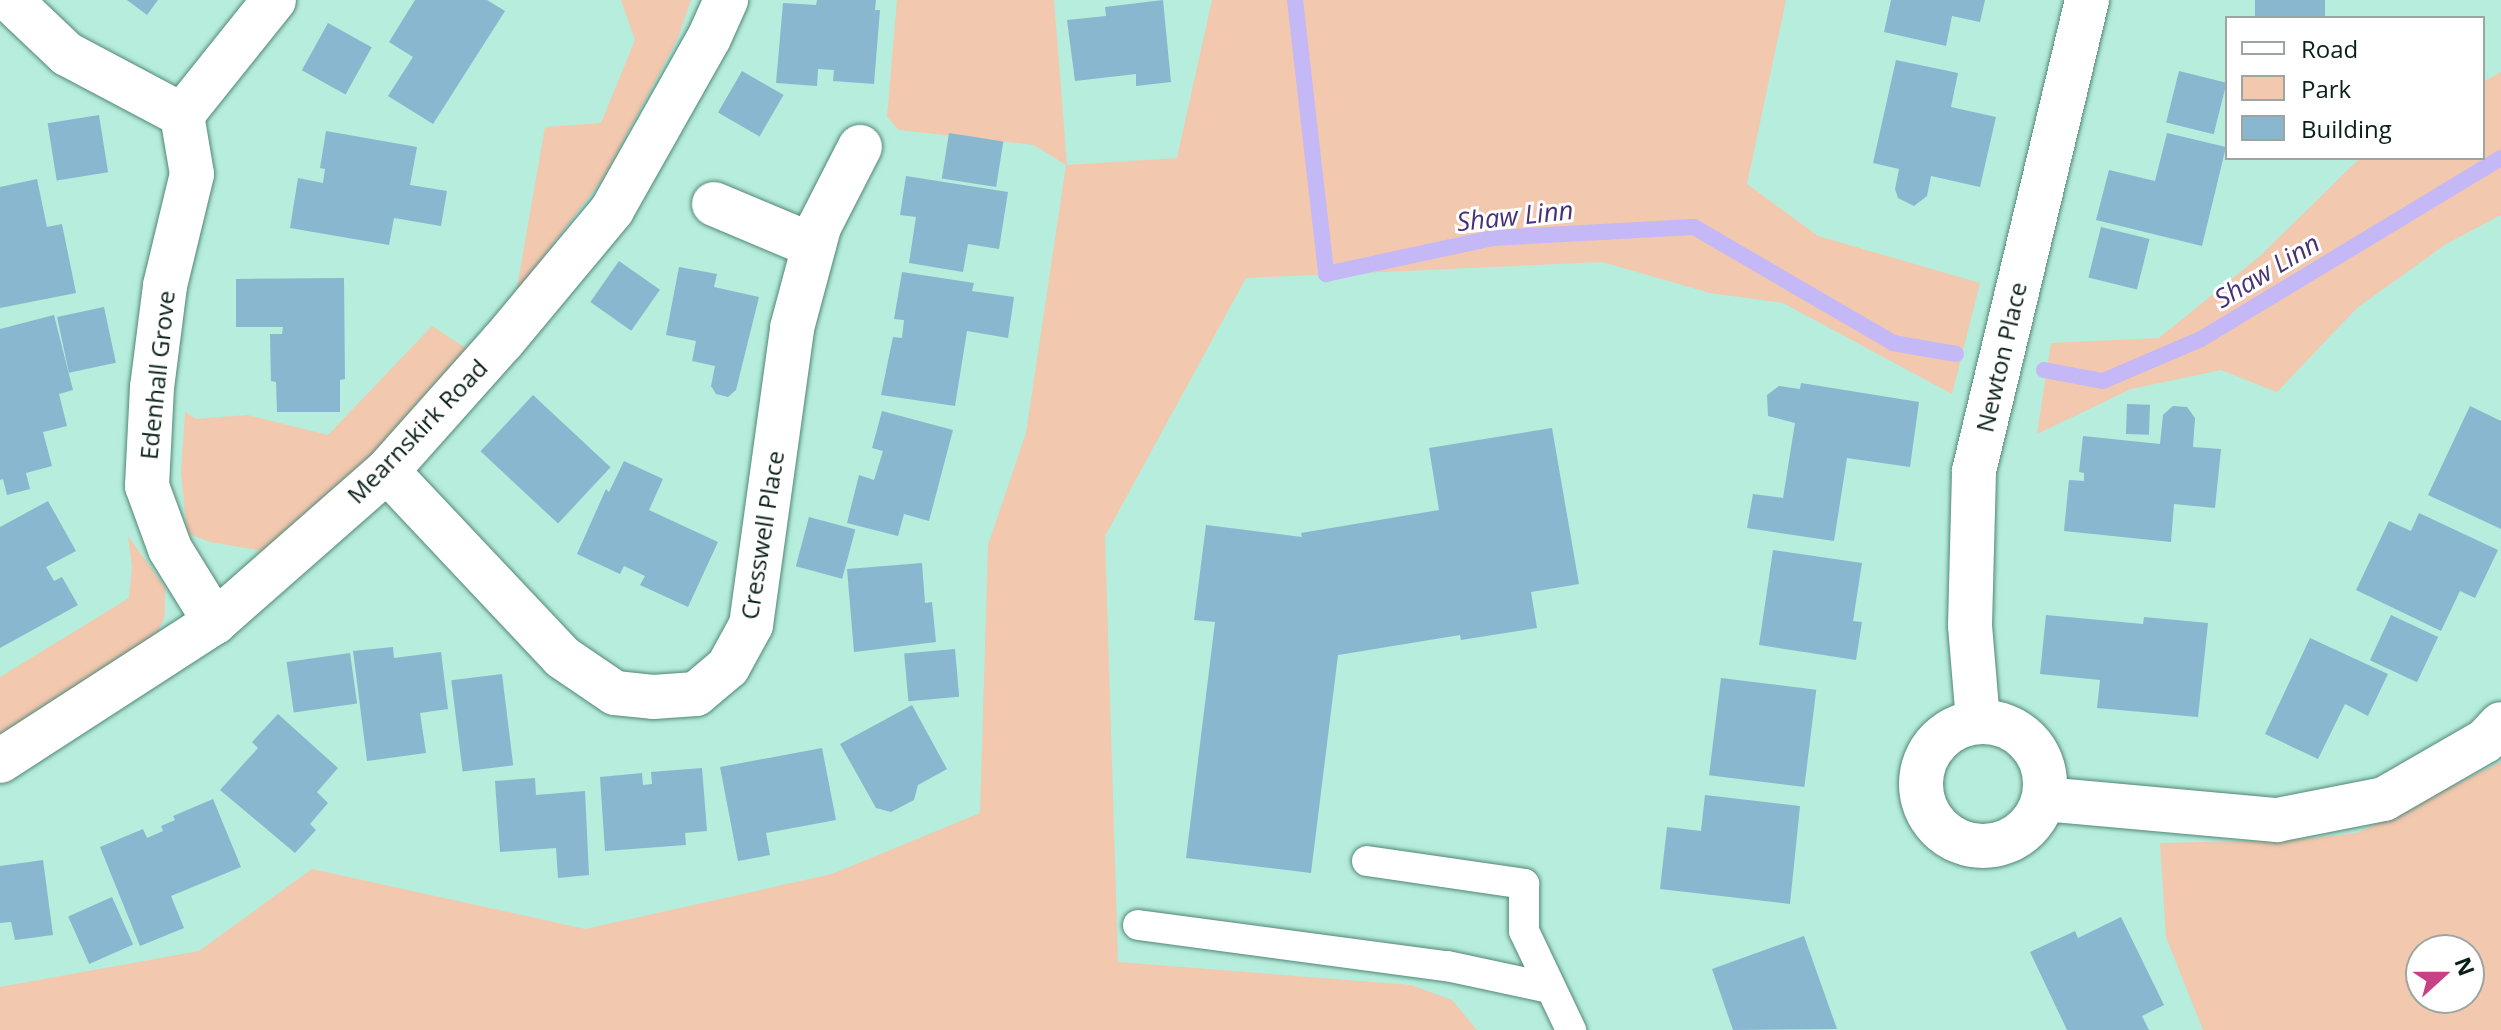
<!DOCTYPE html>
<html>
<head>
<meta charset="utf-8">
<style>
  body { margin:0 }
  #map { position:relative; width:2501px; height:1030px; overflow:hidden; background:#b6eddc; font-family:"Open Sans",sans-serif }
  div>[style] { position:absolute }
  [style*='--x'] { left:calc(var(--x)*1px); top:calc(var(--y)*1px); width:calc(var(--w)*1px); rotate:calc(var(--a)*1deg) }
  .green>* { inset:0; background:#f2c8af }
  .stream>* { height:16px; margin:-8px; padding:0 8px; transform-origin:8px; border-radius:8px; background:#c4b8f6 }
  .building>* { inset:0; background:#89b7d0; transform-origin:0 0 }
  .roads { filter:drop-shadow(0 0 2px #538778) drop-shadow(0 0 2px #538778) }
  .service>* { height:30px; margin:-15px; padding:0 15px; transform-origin:15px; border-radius:15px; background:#fff }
  .minor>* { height:44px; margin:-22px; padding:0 22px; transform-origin:22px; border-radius:22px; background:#fff }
  .minor>.ring { margin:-22px; padding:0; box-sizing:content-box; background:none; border:44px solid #fff; border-radius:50% }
  .tertiary>* { height:44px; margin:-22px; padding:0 22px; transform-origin:22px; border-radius:22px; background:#fff }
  span { translate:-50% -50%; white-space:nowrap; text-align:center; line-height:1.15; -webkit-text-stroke:6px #fff; paint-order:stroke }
  .street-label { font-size:24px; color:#091f19 }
  .water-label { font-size:26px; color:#463178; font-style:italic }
  .legend { position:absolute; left:2225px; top:16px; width:260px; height:144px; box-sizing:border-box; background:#fff; border:2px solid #9da5a3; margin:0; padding:10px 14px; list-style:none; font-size:24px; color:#091f19 }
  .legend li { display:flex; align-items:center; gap:16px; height:40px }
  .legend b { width:40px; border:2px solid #9da5a3 }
  .north { position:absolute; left:2405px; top:934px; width:80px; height:80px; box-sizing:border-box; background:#fff; border:2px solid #9da5a3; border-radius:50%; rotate:69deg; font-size:22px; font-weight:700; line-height:32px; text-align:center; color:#091f19 }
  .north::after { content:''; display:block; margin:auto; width:28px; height:36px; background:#c74184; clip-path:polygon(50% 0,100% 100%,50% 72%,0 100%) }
</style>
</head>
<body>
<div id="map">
  <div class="green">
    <i style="clip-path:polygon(621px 0,691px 0,677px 40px,604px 177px,516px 293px,545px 127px,601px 123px,635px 40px)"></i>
    <i style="clip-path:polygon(897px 0,1054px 0,1067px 165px,1177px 158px,1212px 0,1786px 0,1747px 184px,1818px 236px,1980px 283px,1952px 394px,1783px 303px,1710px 293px,1602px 262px,1246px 278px,1105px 536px,1118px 962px,1411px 985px,1452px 1000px,1477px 1030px,0 1030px,0 987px,199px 951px,312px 869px,585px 929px,832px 874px,980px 813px,988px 545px,1026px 433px,1066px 165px,1034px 145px,899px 130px,887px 117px)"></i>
    <i style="clip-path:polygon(2501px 72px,2501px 215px,2446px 244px,2357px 308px,2277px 392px,2221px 370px,2131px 389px,2037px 434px,2051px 343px,2159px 338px,2260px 256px,2360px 158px,2483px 158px,2483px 82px)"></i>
    <i style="clip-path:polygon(432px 326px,467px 349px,370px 458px,263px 551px,210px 542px,187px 533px,181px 473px,185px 412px,196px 419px,247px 415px,328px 435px)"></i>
    <i style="clip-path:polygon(128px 536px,165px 587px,165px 616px,150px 649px,0 738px,0 677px,129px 598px,132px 567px)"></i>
    <i style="clip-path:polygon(evenodd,2501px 762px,2501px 1030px,2203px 1030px,2166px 937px,2160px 843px,2292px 840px,2357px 833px,2501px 762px,2421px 950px,2469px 950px,2469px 998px,2421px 998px,2421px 950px)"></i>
  </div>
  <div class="stream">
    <i style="--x:1295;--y:0;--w:276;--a:83.5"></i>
    <i style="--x:1326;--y:274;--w:170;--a:-12.2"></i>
    <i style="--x:1492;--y:238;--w:202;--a:-3.1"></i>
    <i style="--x:1694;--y:227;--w:230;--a:30.2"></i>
    <i style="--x:1893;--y:343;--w:64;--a:9.9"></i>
    <i style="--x:2044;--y:370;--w:60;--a:10.6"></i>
    <i style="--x:2103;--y:381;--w:107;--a:-23.2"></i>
    <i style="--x:2201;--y:339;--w:350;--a:-31.1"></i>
  </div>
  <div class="building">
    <i style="clip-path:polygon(127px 0,158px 0,147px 15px)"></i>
    <i style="clip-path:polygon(415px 0,487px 0,505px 11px,433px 124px,388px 96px,413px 57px,389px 42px)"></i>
    <i style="clip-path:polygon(817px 0,876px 0,875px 10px,880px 10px,874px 84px,833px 81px,834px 70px,818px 69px,817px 86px,776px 83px,783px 3px,816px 5px)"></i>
    <i style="clip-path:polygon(1163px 0,1171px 82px,1136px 86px,1136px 74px,1075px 81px,1067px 20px,1106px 16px,1105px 7px)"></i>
    <i style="clip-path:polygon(1891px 0,1985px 0,1980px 22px,1952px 16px,1946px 46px,1884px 32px)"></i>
    <i style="left:2255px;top:0;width:70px;height:18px"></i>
    <i style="left:328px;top:23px;width:50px;height:54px;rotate:29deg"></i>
    <i style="clip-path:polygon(1896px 60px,1958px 73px,1951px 107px,1996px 117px,1980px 187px,1931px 176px,1927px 196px,1914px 206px,1898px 198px,1895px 189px,1899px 169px,1873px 163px)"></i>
    <i style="left:742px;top:71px;width:48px;height:48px;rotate:30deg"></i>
    <i style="left:2179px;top:71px;width:49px;height:53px;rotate:14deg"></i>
    <i style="left:99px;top:115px;width:58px;height:52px;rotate:81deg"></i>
    <i style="clip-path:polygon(326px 131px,417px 147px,410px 185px,447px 191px,441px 226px,394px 218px,389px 245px,290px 228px,298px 178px,323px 183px,325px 169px,320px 168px)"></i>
    <i style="left:949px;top:133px;width:55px;height:46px;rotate:9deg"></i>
    <i style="clip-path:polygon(2167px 133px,2226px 147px,2202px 246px,2096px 220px,2109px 170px,2155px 181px)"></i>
    <i style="clip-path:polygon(906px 176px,1008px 192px,999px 249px,968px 244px,963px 272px,909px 263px,916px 217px,900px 215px)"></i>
    <i style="clip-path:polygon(37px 179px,47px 227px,62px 224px,76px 293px,0 308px,0 187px)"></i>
    <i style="left:2101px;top:227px;width:50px;height:52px;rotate:14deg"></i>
    <i style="left:619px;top:261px;width:50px;height:50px;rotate:35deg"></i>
    <i style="clip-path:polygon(679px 267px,717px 274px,714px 287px,759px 297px,736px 390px,728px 397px,716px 394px,711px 386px,715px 366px,692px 361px,696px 341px,666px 335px)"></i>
    <i style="clip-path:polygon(902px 272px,974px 283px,972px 291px,1014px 297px,1008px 338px,967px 331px,955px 406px,881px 395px,893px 337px,902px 338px,904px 320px,894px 319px)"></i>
    <i style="clip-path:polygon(344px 278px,345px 379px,340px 380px,340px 412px,277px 412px,276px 382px,271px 381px,270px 334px,282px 334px,283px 327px,236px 327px,236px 279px)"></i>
    <i style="left:104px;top:307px;width:57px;height:48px;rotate:78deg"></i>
    <i style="clip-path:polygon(54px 315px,73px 390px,59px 394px,67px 426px,43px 432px,52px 466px,26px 473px,30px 489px,7px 495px,3px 479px,0 480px,0 329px)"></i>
    <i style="clip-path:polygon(1801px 383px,1919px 402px,1910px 467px,1847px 458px,1834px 541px,1747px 528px,1753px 494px,1783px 498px,1795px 423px,1768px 416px,1767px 395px,1779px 386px,1800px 389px)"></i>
    <i style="left:533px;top:395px;width:106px;height:77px;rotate:43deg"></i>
    <i style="left:2127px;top:404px;width:23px;height:30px;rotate:2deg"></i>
    <i style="clip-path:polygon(2173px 406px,2187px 407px,2195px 418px,2193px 447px,2221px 449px,2215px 508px,2174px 504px,2171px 542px,2064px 531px,2069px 480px,2084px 481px,2084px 473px,2079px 472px,2083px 436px,2160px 444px,2163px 415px)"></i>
    <i style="clip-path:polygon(2470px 406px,2501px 421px,2501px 529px,2428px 495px)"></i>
    <i style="clip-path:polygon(882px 411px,953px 430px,929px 521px,904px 514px,898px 536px,847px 523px,859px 475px,874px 480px,883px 451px,872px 448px)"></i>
    <i style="clip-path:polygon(1552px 428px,1579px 584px,1531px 592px,1537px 628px,1461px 640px,1460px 635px,1338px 655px,1311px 873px,1186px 858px,1215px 622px,1194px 620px,1206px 525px,1302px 537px,1301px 533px,1439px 510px,1429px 448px)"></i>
    <i style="clip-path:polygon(624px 461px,663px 479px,649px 510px,718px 542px,688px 607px,640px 585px,645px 576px,624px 566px,620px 574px,577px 554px,606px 489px,609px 492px)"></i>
    <i style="clip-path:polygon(48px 501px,76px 551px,46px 567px,54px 581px,62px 577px,78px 605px,0 648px,0 527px)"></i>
    <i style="clip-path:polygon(2419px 513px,2498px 550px,2475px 598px,2460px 591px,2441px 631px,2356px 590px,2389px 521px,2411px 531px)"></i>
    <i style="left:809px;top:517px;width:48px;height:51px;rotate:15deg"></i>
    <i style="clip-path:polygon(1773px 550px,1862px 563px,1853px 621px,1862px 622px,1856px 660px,1759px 645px)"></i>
    <i style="clip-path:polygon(922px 563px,925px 603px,932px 602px,936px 642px,854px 652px,847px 569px)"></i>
    <i style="clip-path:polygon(2046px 615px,2143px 624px,2144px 617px,2208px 623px,2198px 717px,2097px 708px,2100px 680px,2040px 674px)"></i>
    <i style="left:2391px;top:615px;width:52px;height:50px;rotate:25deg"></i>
    <i style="clip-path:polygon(2310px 638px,2388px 674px,2368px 716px,2345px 704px,2318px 759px,2265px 734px)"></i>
    <i style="clip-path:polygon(393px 647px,394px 658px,441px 652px,448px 709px,420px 713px,426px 753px,367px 761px,353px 651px)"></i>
    <i style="left:955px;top:649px;width:48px;height:51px;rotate:85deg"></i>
    <i style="left:350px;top:653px;width:51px;height:64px;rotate:82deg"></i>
    <i style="left:502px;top:674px;width:92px;height:51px;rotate:83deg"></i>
    <i style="left:1721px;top:678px;width:96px;height:98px;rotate:7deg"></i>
    <i style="clip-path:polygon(912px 705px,947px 769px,918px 785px,914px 800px,891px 812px,876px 808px,840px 744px)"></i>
    <i style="clip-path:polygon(278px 714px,338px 768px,317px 792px,328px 803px,310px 824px,316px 830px,295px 853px,220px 790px,258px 748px,252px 742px)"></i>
    <i style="clip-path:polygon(822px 748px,836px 820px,766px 833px,770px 855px,738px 861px,720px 767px)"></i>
    <i style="clip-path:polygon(702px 768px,707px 831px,685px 833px,686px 845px,605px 851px,600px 777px,642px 773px,643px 785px,652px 784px,651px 772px)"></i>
    <i style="clip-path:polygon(535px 778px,536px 795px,585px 791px,589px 875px,558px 878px,556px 848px,500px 852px,495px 781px)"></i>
    <i style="clip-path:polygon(1705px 795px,1800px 806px,1790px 904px,1660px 889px,1667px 827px,1701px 831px)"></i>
    <i style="clip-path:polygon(213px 799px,241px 867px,171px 896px,184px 928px,140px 946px,100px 847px,143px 829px,147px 838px,163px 831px,161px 826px,175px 820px,173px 816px)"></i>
    <i style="clip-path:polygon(43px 860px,53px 935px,15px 940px,11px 922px,0 923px,0 866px)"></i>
    <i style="left:112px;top:897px;width:52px;height:48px;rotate:66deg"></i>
    <i style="clip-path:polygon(2121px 917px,2164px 1005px,2142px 1016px,2149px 1030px,2067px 1030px,2030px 952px,2075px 931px,2078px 938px)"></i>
    <i style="clip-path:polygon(1804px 936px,1837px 1029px,1733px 1030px,1712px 969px)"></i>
  </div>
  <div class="roads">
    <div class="service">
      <i style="--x:1367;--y:861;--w:159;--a:8.3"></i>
      <i style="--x:1524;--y:884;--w:47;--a:90"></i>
      <i style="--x:1524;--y:931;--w:110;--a:64.6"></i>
      <i style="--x:1138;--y:925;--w:312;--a:7.6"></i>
      <i style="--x:1447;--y:966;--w:105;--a:12.1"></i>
    </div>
    <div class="minor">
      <i style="--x:10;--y:0;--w:79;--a:43.5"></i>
      <i style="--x:67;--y:54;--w:130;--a:27.9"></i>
      <i style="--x:182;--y:115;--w:60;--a:80.4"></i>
      <i style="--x:192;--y:174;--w:115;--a:103.6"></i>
      <i style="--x:165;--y:286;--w:102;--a:97.3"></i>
      <i style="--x:152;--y:387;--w:99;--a:92.9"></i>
      <i style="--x:147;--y:486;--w:67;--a:69.9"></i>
      <i style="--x:170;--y:549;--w:86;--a:58.3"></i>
      <i style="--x:182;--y:115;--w:147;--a:-51.3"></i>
      <i style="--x:714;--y:204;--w:108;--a:22.8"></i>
      <i style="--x:387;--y:471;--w:255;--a:46.7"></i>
      <i style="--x:562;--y:657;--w:64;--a:34.2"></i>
      <i style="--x:615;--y:693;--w:38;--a:6"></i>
      <i style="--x:653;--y:697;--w:43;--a:-4"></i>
      <i style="--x:696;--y:694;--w:42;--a:-40.2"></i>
      <i style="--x:728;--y:667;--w:48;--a:-61.3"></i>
      <i style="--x:751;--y:625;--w:300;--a:-82.1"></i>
      <i style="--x:792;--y:328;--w:105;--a:-75"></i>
      <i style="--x:819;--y:227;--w:90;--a:-62.9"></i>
      <i style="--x:1978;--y:721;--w:96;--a:-94.8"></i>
      <i style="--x:1970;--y:625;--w:154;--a:-88.5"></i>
      <i style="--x:1974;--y:471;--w:484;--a:-76.5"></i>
      <i class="ring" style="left:1921px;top:722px;width:80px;height:80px"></i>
      <i style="--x:2044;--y:799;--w:234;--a:5.2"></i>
      <i style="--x:2277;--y:820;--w:109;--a:-11.1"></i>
      <i style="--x:2384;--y:799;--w:116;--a:-29.9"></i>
      <i style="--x:2485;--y:741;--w:23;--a:-47"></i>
    </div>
    <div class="tertiary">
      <i style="--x:0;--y:761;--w:256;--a:-32.9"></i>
      <i style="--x:215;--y:622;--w:229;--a:-41.3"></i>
      <i style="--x:387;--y:471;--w:174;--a:-48.3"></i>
      <i style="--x:503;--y:341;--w:170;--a:-50.2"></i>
      <i style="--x:612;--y:210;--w:197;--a:-60.6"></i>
      <i style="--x:709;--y:38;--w:42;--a:-65.9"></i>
    </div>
  </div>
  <div class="street-label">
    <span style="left:2001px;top:357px;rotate:-77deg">Newton Place</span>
    <span style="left:157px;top:375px;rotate:-84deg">Edenhall Grove</span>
    <span style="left:417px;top:431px;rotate:-46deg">Mearnskirk Road</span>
    <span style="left:762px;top:535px;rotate:-81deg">Cresswell Place</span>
  </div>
  <div class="water-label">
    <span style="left:1515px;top:216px;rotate:-6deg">Shaw Linn</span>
    <span style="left:2267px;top:271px;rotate:-31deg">Shaw Linn</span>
  </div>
  <ul class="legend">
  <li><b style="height:10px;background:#fff"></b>Road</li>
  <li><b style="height:22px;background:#f2c8af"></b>Park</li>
  <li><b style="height:22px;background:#89b7d0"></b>Building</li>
  </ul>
  <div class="north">N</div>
</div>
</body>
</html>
